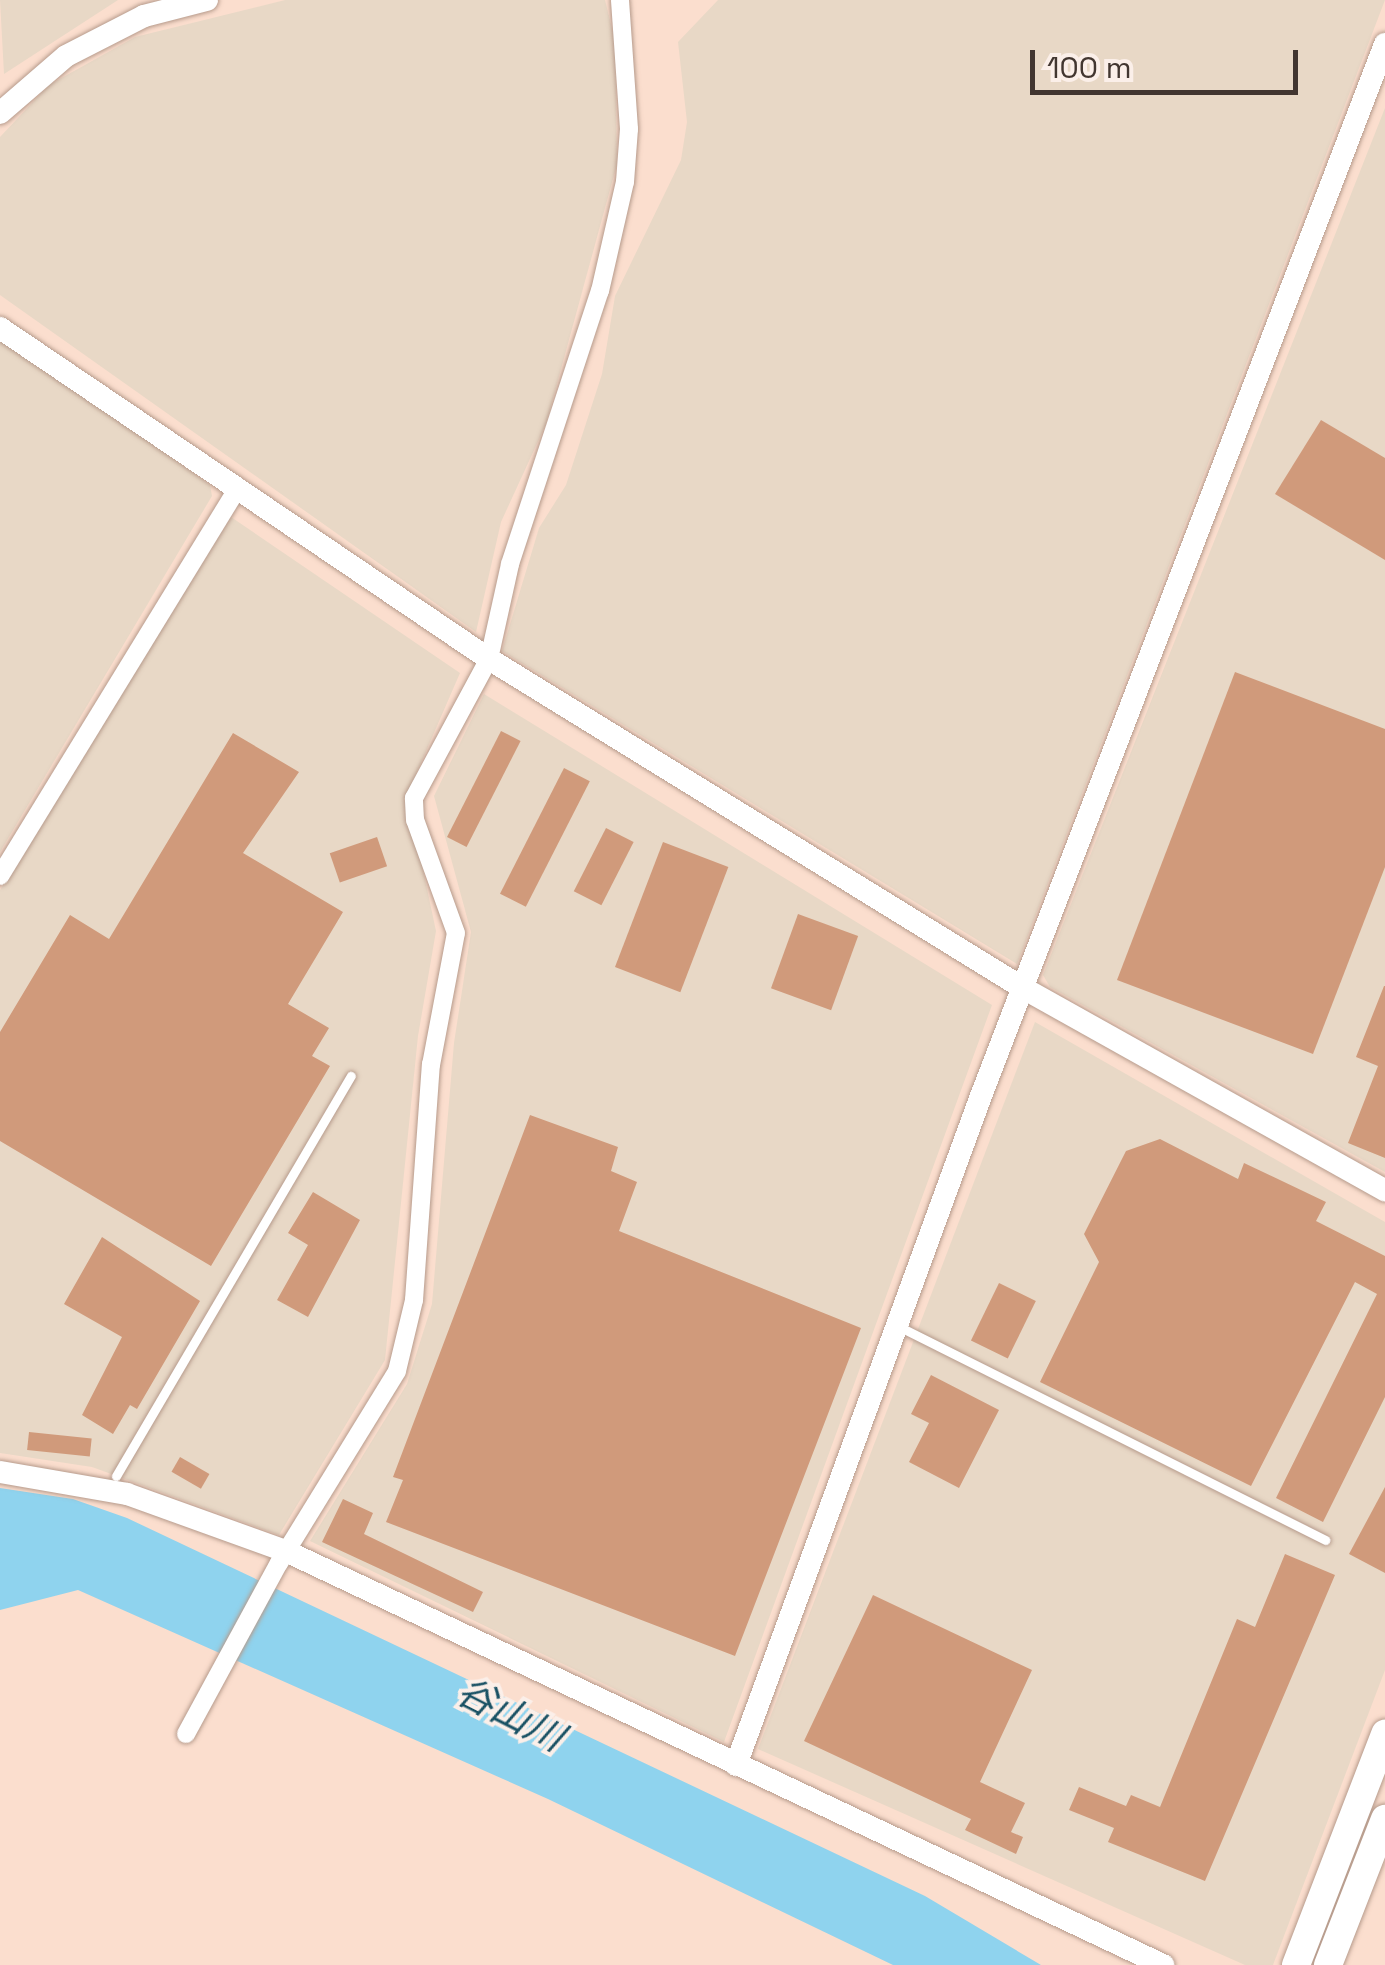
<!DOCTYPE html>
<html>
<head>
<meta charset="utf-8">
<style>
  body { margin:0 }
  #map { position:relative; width:1385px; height:1965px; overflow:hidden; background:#fbdece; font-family:"Space Grotesk","Noto Sans JP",sans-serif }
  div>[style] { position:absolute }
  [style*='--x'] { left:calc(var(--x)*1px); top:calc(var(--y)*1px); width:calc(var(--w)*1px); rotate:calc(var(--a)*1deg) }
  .industrial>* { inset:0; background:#e8d8c6 }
  .water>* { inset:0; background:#8fd3ee }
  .building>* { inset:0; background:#d09a7b; transform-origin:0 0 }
  .roads { filter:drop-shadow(0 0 2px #b69b8c) drop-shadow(0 0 2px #b69b8c) }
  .service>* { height:9px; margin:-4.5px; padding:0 4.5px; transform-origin:4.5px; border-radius:4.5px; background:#fff }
  .minor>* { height:18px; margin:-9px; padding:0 9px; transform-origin:9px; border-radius:9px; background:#fff }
  .tertiary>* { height:22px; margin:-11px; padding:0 11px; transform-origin:11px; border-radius:11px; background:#fff }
  .trunk>* { height:28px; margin:-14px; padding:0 14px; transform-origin:14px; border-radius:14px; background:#fff }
  span { translate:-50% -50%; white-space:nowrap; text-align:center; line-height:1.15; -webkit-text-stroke:8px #fbefe9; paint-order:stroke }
  .water-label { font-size:38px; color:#195164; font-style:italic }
  .scale { position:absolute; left:1030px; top:50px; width:268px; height:45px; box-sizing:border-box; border:5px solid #423630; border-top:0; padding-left:12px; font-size:30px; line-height:35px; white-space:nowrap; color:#423630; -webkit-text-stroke:8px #fbefe9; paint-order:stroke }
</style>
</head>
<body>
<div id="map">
  <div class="industrial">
    <i style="clip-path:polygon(0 0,118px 0,4px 74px)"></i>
    <i style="clip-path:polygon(285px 0,605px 0,615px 41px,617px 164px,546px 424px,501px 522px,476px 632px,0 295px,0 137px,49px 85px,135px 37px)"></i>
    <i style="clip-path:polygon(718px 0,1385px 0,1017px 964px,502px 651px,539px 528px,566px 485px,602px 374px,615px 296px,681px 160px,687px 122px,678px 42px)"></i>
    <i style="clip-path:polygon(1385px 108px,1385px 1172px,1050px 987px,1043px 975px)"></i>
    <i style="clip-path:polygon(0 335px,210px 485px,212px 496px,0 852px)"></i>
    <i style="clip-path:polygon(231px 517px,460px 673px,407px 795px,436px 931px,418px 1036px,385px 1360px,279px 1535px,92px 1467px,0 1453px,0 890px)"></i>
    <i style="clip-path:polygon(484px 694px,992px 1005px,724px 1742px,310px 1541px,407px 1384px,432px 1304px,454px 1043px,471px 932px,434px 796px)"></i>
    <i style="clip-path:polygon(1035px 1022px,1385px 1222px,1385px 1670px,1273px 1965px,1245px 1965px,758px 1749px)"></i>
  </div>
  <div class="water">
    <i style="clip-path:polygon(0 1488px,73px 1499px,127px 1518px,925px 1896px,1041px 1965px,893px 1965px,548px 1799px,78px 1590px,0 1610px)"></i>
  </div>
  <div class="building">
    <i style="clip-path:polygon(1321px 420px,1385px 458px,1385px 560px,1275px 494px)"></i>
    <i style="clip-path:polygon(1235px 672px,1385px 729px,1385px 867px,1313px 1054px,1117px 980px)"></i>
    <i style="left:501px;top:731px;width:22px;height:119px;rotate:27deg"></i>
    <i style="clip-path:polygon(233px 733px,299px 772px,243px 853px,343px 912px,288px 1004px,329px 1028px,312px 1056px,330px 1066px,211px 1266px,0 1141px,0 1032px,70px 915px,109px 939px)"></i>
    <i style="left:564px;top:768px;width:29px;height:141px;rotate:27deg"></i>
    <i style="left:606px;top:828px;width:31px;height:71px;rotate:27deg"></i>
    <i style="left:377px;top:837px;width:31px;height:50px;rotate:71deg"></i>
    <i style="left:663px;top:842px;width:70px;height:134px;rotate:21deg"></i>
    <i style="left:798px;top:914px;width:64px;height:79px;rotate:20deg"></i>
    <i style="clip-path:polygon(1384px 986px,1385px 986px,1385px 1158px,1348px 1143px,1378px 1066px,1356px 1057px)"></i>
    <i style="clip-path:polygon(530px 1115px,618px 1147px,611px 1171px,637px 1182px,619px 1231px,861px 1328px,735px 1656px,386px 1522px,403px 1480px,393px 1477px)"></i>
    <i style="clip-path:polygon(1160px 1139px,1238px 1179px,1244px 1163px,1326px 1202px,1316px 1221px,1385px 1256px,1385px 1397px,1323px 1522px,1276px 1498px,1377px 1294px,1355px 1282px,1251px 1486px,1040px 1382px,1099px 1262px,1084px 1234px,1126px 1151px)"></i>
    <i style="clip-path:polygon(313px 1192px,360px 1220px,308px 1317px,277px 1300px,308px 1245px,288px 1233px)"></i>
    <i style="clip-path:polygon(102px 1237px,200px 1301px,137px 1409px,130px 1405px,113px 1434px,82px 1415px,122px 1337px,64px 1304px)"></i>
    <i style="left:999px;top:1283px;width:41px;height:64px;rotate:26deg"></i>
    <i style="clip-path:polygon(931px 1375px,999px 1410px,959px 1488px,909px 1462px,929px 1423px,911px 1414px)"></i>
    <i style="left:29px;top:1432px;width:63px;height:18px;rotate:6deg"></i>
    <i style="left:180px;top:1457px;width:34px;height:17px;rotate:30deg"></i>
    <i style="clip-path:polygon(1385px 1487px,1385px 1573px,1349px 1554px)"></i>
    <i style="clip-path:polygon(343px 1499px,373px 1513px,364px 1534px,483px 1592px,473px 1612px,322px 1542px)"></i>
    <i style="clip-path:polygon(1285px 1554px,1335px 1575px,1205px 1881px,1108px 1842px,1114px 1828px,1069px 1810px,1079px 1787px,1126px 1806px,1131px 1795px,1160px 1807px,1237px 1619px,1255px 1627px)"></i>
    <i style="clip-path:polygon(873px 1595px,1032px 1670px,980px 1782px,1025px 1803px,1011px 1832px,1023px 1837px,1016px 1854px,965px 1830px,971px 1819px,804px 1741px)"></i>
  </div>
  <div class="roads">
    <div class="service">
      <i style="--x:898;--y:1326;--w:478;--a:26.6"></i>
      <i style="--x:116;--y:1476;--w:464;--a:-59.6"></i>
    </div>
    <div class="minor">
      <i style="--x:0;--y:876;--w:456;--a:-58.5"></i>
      <i style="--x:186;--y:1734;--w:195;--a:-61.5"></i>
      <i style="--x:279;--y:1563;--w:225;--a:-58.4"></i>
      <i style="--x:397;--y:1371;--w:73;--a:-76.5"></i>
      <i style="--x:414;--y:1300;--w:236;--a:-85.9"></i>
      <i style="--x:431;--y:1065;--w:134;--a:-79.3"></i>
      <i style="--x:456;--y:933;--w:120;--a:-109.9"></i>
      <i style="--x:415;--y:820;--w:22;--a:-93"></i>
      <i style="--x:414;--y:798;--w:158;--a:-61.7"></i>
      <i style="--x:489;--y:659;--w:97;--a:-77.5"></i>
      <i style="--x:510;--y:564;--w:287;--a:-71.8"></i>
      <i style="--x:600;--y:291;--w:112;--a:-77.1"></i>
      <i style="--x:625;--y:182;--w:53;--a:-85.7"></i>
      <i style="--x:629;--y:129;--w:129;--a:-94"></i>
    </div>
    <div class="tertiary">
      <i style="--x:0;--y:113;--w:87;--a:-40.8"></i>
      <i style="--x:66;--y:56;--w:88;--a:-27.1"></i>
      <i style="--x:144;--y:16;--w:65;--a:-14.3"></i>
      <i style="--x:0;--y:328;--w:590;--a:34.09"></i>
      <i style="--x:489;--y:659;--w:627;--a:31.64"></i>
      <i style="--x:1023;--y:988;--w:415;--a:29.2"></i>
      <i style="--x:0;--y:1472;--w:129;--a:9.8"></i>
      <i style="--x:127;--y:1494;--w:171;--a:19.8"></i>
      <i style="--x:288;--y:1552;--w:968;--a:25.27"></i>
      <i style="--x:736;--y:1765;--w:712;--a:-69.89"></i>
      <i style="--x:981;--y:1096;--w:1127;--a:-68.99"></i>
    </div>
    <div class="trunk">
      <i style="--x:1296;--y:1965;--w:248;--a:-68.9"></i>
      <i style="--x:1328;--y:1965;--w:157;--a:-68.7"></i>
    </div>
  </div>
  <div class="water-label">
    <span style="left:510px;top:1715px;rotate:27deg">谷山川</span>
  </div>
  <div class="scale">100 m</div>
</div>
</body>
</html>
